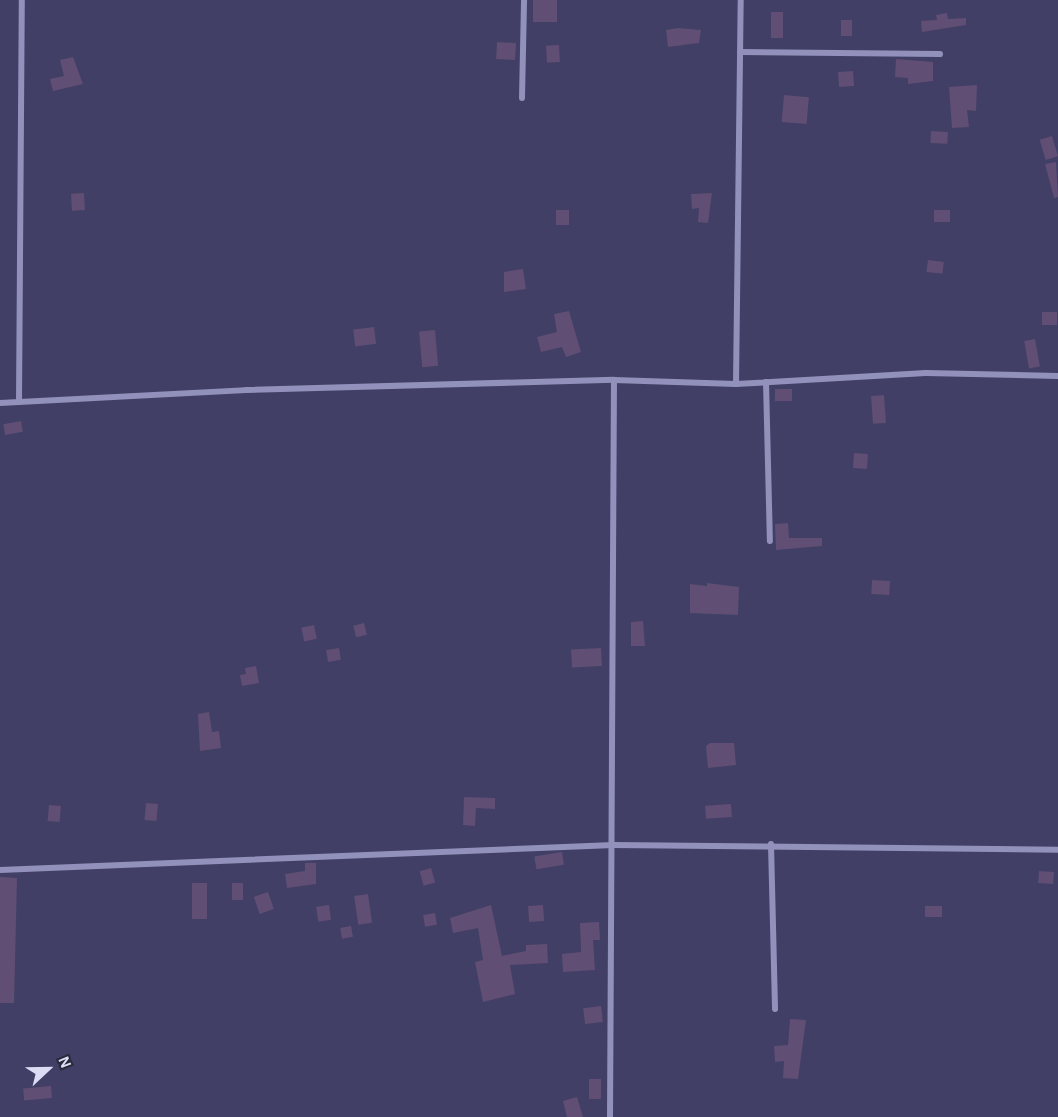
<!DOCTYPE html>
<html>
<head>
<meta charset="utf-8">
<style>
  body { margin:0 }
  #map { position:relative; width:1058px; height:1117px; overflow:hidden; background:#413f65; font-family:"Alegreya Sans",sans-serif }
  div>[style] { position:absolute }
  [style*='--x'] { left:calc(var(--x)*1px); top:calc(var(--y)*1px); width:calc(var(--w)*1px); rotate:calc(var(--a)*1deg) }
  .building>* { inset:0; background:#604e74; transform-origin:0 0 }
  .street>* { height:6px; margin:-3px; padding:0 3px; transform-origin:3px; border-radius:3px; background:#9191bc }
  span { translate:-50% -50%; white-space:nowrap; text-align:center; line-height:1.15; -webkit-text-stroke:6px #29293a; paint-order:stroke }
  .north { position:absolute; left:18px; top:1039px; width:60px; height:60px; -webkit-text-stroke:4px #29293a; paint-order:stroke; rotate:68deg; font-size:16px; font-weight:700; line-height:24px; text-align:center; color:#dcddf4 }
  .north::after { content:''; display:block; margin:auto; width:21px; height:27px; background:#dcddf4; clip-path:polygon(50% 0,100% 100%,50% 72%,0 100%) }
</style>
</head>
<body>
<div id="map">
  <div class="building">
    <i style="left:533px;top:0;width:24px;height:22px"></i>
    <i style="left:771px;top:12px;width:12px;height:26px"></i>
    <i style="clip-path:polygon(947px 13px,948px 19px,966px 18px,966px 25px,922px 32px,921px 21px,937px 20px,936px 15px)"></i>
    <i style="left:841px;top:20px;width:11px;height:16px"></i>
    <i style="clip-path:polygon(678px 28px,701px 30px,699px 43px,668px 47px,666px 30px)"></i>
    <i style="left:497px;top:42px;width:19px;height:17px;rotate:3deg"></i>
    <i style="left:559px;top:45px;width:17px;height:13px;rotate:87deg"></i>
    <i style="clip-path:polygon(73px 57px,83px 84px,53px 91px,50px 79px,64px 76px,60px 60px)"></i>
    <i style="clip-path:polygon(896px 59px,933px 62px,933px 81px,908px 84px,908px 78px,895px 77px)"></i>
    <i style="left:853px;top:71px;width:15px;height:15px;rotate:86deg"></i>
    <i style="clip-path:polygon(977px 85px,976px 111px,967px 110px,969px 127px,952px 128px,949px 87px)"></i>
    <i style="left:784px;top:95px;width:25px;height:27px;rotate:5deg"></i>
    <i style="left:931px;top:131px;width:17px;height:12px;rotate:3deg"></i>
    <i style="left:1052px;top:136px;width:21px;height:13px;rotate:73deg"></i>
    <i style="clip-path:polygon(1056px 162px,1058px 197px,1054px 198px,1045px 164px)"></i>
    <i style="left:84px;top:193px;width:17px;height:13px;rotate:87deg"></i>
    <i style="clip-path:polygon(712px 193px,708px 223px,698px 222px,699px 208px,692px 209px,691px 194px)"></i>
    <i style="left:556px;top:210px;width:13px;height:15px"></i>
    <i style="left:934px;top:210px;width:16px;height:12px"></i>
    <i style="left:928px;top:260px;width:16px;height:12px;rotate:7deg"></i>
    <i style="clip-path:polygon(523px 269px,526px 289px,504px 292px,504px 272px)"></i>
    <i style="clip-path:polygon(569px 311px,581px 352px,566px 357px,562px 347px,541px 352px,537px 337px,557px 332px,554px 314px)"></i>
    <i style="left:1057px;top:312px;width:13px;height:15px;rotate:90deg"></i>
    <i style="left:374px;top:327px;width:17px;height:21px;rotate:83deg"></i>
    <i style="left:435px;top:330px;width:36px;height:16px;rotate:85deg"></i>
    <i style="left:1035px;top:339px;width:28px;height:11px;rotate:80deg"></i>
    <i style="left:775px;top:389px;width:17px;height:12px"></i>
    <i style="left:884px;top:395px;width:28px;height:13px;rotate:86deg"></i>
    <i style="left:21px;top:421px;width:11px;height:18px;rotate:80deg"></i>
    <i style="left:854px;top:453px;width:14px;height:15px;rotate:4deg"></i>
    <i style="clip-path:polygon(788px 523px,789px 538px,822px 538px,822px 546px,776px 550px,775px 524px)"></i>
    <i style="left:872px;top:580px;width:18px;height:14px;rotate:3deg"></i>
    <i style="clip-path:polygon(707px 583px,739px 587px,738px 615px,690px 613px,690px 584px,707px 586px)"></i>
    <i style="clip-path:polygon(643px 621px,645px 646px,631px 646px,631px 622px)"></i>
    <i style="left:364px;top:623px;width:12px;height:11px;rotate:76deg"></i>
    <i style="left:314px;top:625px;width:14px;height:13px;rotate:78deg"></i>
    <i style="left:339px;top:648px;width:12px;height:13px;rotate:81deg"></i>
    <i style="left:601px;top:648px;width:18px;height:30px;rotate:87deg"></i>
    <i style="clip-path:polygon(256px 666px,259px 683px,242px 686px,240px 675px,246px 674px,245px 668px)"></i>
    <i style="clip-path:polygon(209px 712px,212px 732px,219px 731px,221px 748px,200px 751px,198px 714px)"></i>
    <i style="clip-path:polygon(710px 743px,734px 743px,736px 765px,708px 768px,706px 746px)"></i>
    <i style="clip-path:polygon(464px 797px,495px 798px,495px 809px,476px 808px,475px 826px,463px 825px)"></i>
    <i style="left:146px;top:803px;width:12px;height:17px;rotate:5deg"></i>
    <i style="left:731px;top:804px;width:13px;height:26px;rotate:86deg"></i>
    <i style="left:49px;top:805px;width:12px;height:16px;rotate:5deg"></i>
    <i style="left:562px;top:852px;width:13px;height:28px;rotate:81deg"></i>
    <i style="clip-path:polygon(305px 863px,316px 863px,316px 884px,287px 888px,285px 874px,305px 871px)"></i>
    <i style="left:431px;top:868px;width:15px;height:12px;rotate:74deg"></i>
    <i style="left:1039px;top:871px;width:15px;height:12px;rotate:4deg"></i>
    <i style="clip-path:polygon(0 877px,17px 878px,14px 1003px,0 1003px)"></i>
    <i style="left:192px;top:883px;width:15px;height:36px"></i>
    <i style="left:243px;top:883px;width:17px;height:11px;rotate:90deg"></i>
    <i style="left:268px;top:892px;width:18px;height:15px;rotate:71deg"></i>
    <i style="left:368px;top:894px;width:29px;height:14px;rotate:82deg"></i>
    <i style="left:329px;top:905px;width:15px;height:13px;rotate:82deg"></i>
    <i style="clip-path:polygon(491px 905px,502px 956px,526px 951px,526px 945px,547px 944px,548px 963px,510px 965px,515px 994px,483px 1002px,475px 962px,483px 960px,478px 928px,453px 933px,450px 918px)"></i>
    <i style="left:543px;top:905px;width:16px;height:15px;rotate:86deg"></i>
    <i style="left:925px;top:906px;width:17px;height:11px"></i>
    <i style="left:435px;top:913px;width:12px;height:12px;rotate:81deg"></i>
    <i style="clip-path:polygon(599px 922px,600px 940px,593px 940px,595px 970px,563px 972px,562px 954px,581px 952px,580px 923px)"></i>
    <i style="left:351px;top:926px;width:11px;height:11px;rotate:80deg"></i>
    <i style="left:601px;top:1006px;width:16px;height:18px;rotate:83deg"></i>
    <i style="clip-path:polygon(790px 1019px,806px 1020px,798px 1079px,783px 1078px,784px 1061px,775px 1062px,774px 1046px,788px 1045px)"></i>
    <i style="left:589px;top:1079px;width:12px;height:20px"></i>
    <i style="left:51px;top:1086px;width:12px;height:28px;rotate:85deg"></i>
    <i style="clip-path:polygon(577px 1097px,583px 1117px,567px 1117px,563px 1101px)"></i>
  </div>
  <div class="street">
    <i style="--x:740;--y:52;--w:200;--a:0.6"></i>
    <i style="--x:522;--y:98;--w:98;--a:-88.8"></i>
    <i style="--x:766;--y:382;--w:159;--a:88.6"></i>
    <i style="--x:736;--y:384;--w:384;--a:-89.3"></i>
    <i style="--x:19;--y:402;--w:402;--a:-89.6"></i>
    <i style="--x:0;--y:403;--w:246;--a:-3"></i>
    <i style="--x:246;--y:390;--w:368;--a:-1.6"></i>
    <i style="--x:614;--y:380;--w:122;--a:1.9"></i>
    <i style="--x:736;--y:384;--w:190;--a:-3.3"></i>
    <i style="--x:926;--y:373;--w:132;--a:1.3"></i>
    <i style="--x:771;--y:844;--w:165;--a:88.6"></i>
    <i style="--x:0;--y:870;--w:614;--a:-2.34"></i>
    <i style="--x:613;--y:845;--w:445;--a:0.6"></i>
    <i style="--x:610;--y:1117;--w:737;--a:-89.69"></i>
  </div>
  <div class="north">N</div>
</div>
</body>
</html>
